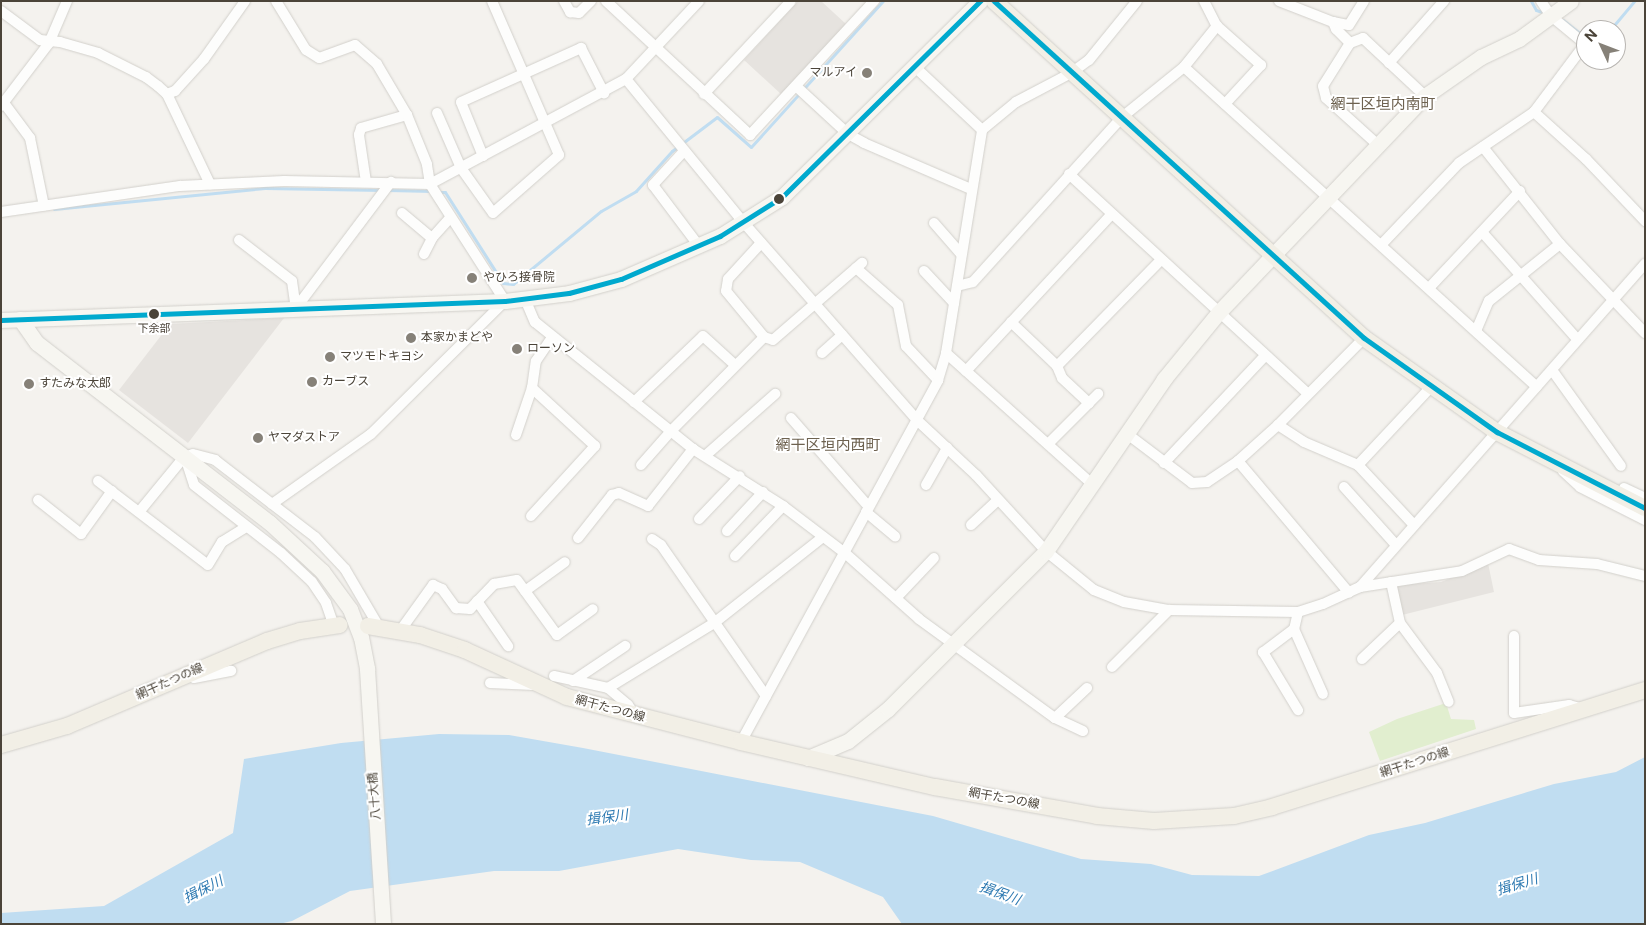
<!DOCTYPE html>
<html>
<head>
<meta charset="utf-8">
<style>
  body { margin:0 }
  #map { position:relative; width:1646px; height:925px; overflow:hidden; background:#f4f2ee; font-family:"Public Sans","Noto Sans JP",sans-serif }
  div>[style] { position:absolute }
  [style*='--x'] { left:calc(var(--x)*1px); top:calc(var(--y)*1px); width:calc(var(--w)*1px); rotate:calc(var(--a)*1deg) }
  .green>* { inset:0; background:#e1eecf }
  .parking>* { inset:0; background:#e6e3df }
  .water>* { inset:0; background:#c0ddf1 }
  .stream>* { height:3px; margin:-1.5px; padding:0 1.5px; transform-origin:1.5px; border-radius:1.5px; background:#c0ddf1 }
  .roads { filter:drop-shadow(0 0 1px #d2d0cb) drop-shadow(0 0 1px #d2d0cb) }
  .street>* { height:10px; margin:-5px; padding:0 5px; transform-origin:5px; border-radius:5px; background:#fdfdfc }
  .secondary>* { height:15px; margin:-7.5px; padding:0 7.5px; transform-origin:7.5px; border-radius:7.5px; background:#f7f6f1 }
  .primary>* { height:16px; margin:-8px; padding:0 8px; transform-origin:8px; border-radius:8px; background:#f2efe6 }
  .bus-1>* { height:5px; margin:-2.5px; padding:0 2.5px; transform-origin:2.5px; border-radius:2.5px; background:#00a9ce }
  .dots>* { width:14px; height:14px; translate:-50% -50%; box-sizing:border-box; border:2px solid #fff; border-radius:50% }
  span { translate:-50% -50%; white-space:nowrap; text-align:center; line-height:1.15; -webkit-text-stroke:4px #fff; paint-order:stroke }
  .bus-label { font-size:11px; color:#4b4439 }
  .poi-label { font-size:12px; color:#4b4439 }
  .right { translate:-100% -50%; text-align:right }
  .left { translate:0 -50%; text-align:left }
  .street-label { font-size:12px; color:#4b4439 }
  .water-label { font-size:14px; color:#2e7ab2; font-style:italic }
  .quarter-label { font-size:15px; color:#6e6250 }
  .frame { position:absolute; inset:0; border:2px solid #4b4439; pointer-events:none }
  .north { position:absolute; left:1576px; top:20px; width:50px; height:50px; box-sizing:border-box; background:#fff; border:1px solid #b7b4b0; border-radius:50%; rotate:313deg; font-size:14px; font-weight:700; line-height:20px; text-align:center; color:#4b4439 }
  .north::after { content:''; display:block; margin:auto; width:18px; height:22px; background:#868178; clip-path:polygon(50% 0,100% 100%,50% 72%,0 100%) }
</style>
</head>
<body>
<div id="map">
  <div class="green">
    <i style="clip-path:polygon(1446px 703px,1451px 719px,1474px 720px,1476px 729px,1380px 761px,1369px 732px,1397px 719px)"></i>
  </div>
  <div class="parking">
    <i style="clip-path:polygon(798px 1px,821px 1px,846px 24px,782px 95px,744px 60px)"></i>
    <i style="clip-path:polygon(284px 318px,188px 443px,119px 390px,170px 324px)"></i>
    <i style="clip-path:polygon(1488px 563px,1494px 592px,1402px 615px,1395px 585px,1441px 582px)"></i>
  </div>
  <div class="water">
    <i style="clip-path:polygon(439px 734px,509px 735px,583px 748px,933px 816px,1081px 859px,1151px 864px,1192px 875px,1259px 876px,1369px 835px,1425px 823px,1554px 784px,1616px 772px,1645px 757px,1645px 924px,902px 924px,883px 897px,800px 862px,751px 860px,678px 849px,559px 871px,494px 871px,350px 891px,292px 921px,279px 924px,1px 924px,1px 913px,104px 906px,233px 833px,244px 759px,341px 743px)"></i>
  </div>
  <div class="stream">
    <i style="--x:1531;--y:1;--w:10;--a:61"></i>
    <i style="--x:1536;--y:10;--w:9;--a:18"></i>
    <i style="--x:1563;--y:20;--w:29;--a:38"></i>
    <i style="--x:1610;--y:30;--w:38;--a:-50"></i>
    <i style="--x:388;--y:190;--w:44;--a:1.3"></i>
    <i style="--x:438;--y:192;--w:7;--a:0"></i>
    <i style="--x:445;--y:192;--w:108;--a:57.5"></i>
    <i style="--x:503;--y:283;--w:10;--a:6"></i>
    <i style="--x:513;--y:284;--w:114;--a:-39.7"></i>
    <i style="--x:601;--y:211;--w:40;--a:-29.7"></i>
    <i style="--x:636;--y:191;--w:54;--a:-48"></i>
    <i style="--x:672;--y:151;--w:56;--a:-37.1"></i>
    <i style="--x:717;--y:117;--w:45;--a:41.4"></i>
    <i style="--x:751;--y:147;--w:197;--a:-47.9"></i>
    <i style="--x:54;--y:209;--w:212;--a:-5.7"></i>
    <i style="--x:265;--y:188;--w:117;--a:1"></i>
  </div>
  <div class="roads">
    <div class="street">
      <i style="--x:564;--y:1;--w:13;--a:61"></i>
      <i style="--x:570;--y:12;--w:9;--a:6"></i>
      <i style="--x:579;--y:13;--w:17;--a:-45"></i>
      <i style="--x:606;--y:1;--w:197;--a:42.9"></i>
      <i style="--x:750;--y:135;--w:183;--a:-47.2"></i>
      <i style="--x:1204;--y:1;--w:28;--a:63"></i>
      <i style="--x:1279;--y:1;--w:58;--a:21.3"></i>
      <i style="--x:1333;--y:22;--w:8;--a:67"></i>
      <i style="--x:1336;--y:29;--w:20;--a:45"></i>
      <i style="--x:1;--y:11;--w:49;--a:36.6"></i>
      <i style="--x:40;--y:40;--w:20;--a:6"></i>
      <i style="--x:60;--y:42;--w:40;--a:16"></i>
      <i style="--x:98;--y:53;--w:54;--a:26.6"></i>
      <i style="--x:146;--y:77;--w:15;--a:37"></i>
      <i style="--x:158;--y:86;--w:12;--a:42"></i>
      <i style="--x:167;--y:94;--w:100;--a:64.5"></i>
      <i style="--x:1333;--y:22;--w:16;--a:11"></i>
      <i style="--x:1349;--y:25;--w:28;--a:-58"></i>
      <i style="--x:1389;--y:63;--w:83;--a:-48.4"></i>
      <i style="--x:915;--y:67;--w:92;--a:43.2"></i>
      <i style="--x:1184;--y:67;--w:53;--a:-51.2"></i>
      <i style="--x:1217;--y:26;--w:59;--a:41.6"></i>
      <i style="--x:1261;--y:65;--w:53;--a:132.7"></i>
      <i style="--x:626;--y:79;--w:186;--a:50.7"></i>
      <i style="--x:744;--y:223;--w:264;--a:48.7"></i>
      <i style="--x:918;--y:421;--w:79;--a:43"></i>
      <i style="--x:976;--y:475;--w:103;--a:47.4"></i>
      <i style="--x:1046;--y:551;--w:62;--a:39.1"></i>
      <i style="--x:1094;--y:590;--w:32;--a:22"></i>
      <i style="--x:1124;--y:602;--w:46;--a:10.1"></i>
      <i style="--x:1169;--y:610;--w:129;--a:0.9"></i>
      <i style="--x:1298;--y:612;--w:26;--a:-18"></i>
      <i style="--x:1323;--y:604;--w:41;--a:-24.7"></i>
      <i style="--x:1360;--y:587;--w:431;--a:-48.6"></i>
      <i style="--x:797;--y:87;--w:69;--a:42.7"></i>
      <i style="--x:848;--y:134;--w:18;--a:29"></i>
      <i style="--x:864;--y:143;--w:116;--a:23.3"></i>
      <i style="--x:167;--y:94;--w:9;--a:-21"></i>
      <i style="--x:175;--y:91;--w:43;--a:-47.8"></i>
      <i style="--x:204;--y:59;--w:71;--a:-54.7"></i>
      <i style="--x:704;--y:94;--w:127;--a:-46.9"></i>
      <i style="--x:4;--y:103;--w:44;--a:53.4"></i>
      <i style="--x:30;--y:138;--w:69;--a:78.4"></i>
      <i style="--x:1;--y:106;--w:79;--a:-52.7"></i>
      <i style="--x:49;--y:43;--w:46;--a:-66.8"></i>
      <i style="--x:1534;--y:112;--w:70;--a:42.1"></i>
      <i style="--x:1586;--y:159;--w:86;--a:46.4"></i>
      <i style="--x:437;--y:113;--w:60;--a:66.4"></i>
      <i style="--x:461;--y:168;--w:55;--a:54.6"></i>
      <i style="--x:493;--y:213;--w:88;--a:-41.3"></i>
      <i style="--x:559;--y:155;--w:168;--a:-113.5"></i>
      <i style="--x:1378;--y:145;--w:70;--a:-137.9"></i>
      <i style="--x:1326;--y:98;--w:12;--a:-104"></i>
      <i style="--x:1323;--y:86;--w:51;--a:-57.9"></i>
      <i style="--x:1350;--y:43;--w:14;--a:-21"></i>
      <i style="--x:1363;--y:38;--w:85;--a:43.1"></i>
      <i style="--x:1483;--y:147;--w:124;--a:51.6"></i>
      <i style="--x:1560;--y:244;--w:123;--a:46.3"></i>
      <i style="--x:684;--y:151;--w:46;--a:132.4"></i>
      <i style="--x:653;--y:185;--w:76;--a:53"></i>
      <i style="--x:483;--y:156;--w:58;--a:-112.2"></i>
      <i style="--x:461;--y:102;--w:132;--a:-24.2"></i>
      <i style="--x:581;--y:48;--w:51;--a:62.9"></i>
      <i style="--x:1069;--y:174;--w:323;--a:42.6"></i>
      <i style="--x:366;--y:182;--w:48;--a:-98.5"></i>
      <i style="--x:359;--y:135;--w:7;--a:-74"></i>
      <i style="--x:361;--y:128;--w:48;--a:-15.8"></i>
      <i style="--x:1;--y:212;--w:181;--a:-8.3"></i>
      <i style="--x:180;--y:186;--w:104;--a:-2.8"></i>
      <i style="--x:284;--y:181;--w:146;--a:1.2"></i>
      <i style="--x:430;--y:184;--w:222;--a:-28.2"></i>
      <i style="--x:626;--y:79;--w:107;--a:-46.9"></i>
      <i style="--x:402;--y:213;--w:39;--a:40"></i>
      <i style="--x:934;--y:223;--w:41;--a:48.9"></i>
      <i style="--x:1482;--y:232;--w:144;--a:48.4"></i>
      <i style="--x:239;--y:240;--w:67;--a:37.7"></i>
      <i style="--x:292;--y:281;--w:27;--a:82"></i>
      <i style="--x:761;--y:243;--w:49;--a:132.5"></i>
      <i style="--x:728;--y:279;--w:12;--a:99"></i>
      <i style="--x:726;--y:291;--w:60;--a:50.4"></i>
      <i style="--x:1381;--y:245;--w:113;--a:-46.4"></i>
      <i style="--x:1459;--y:163;--w:91;--a:-34.2"></i>
      <i style="--x:1534;--y:112;--w:85;--a:-53.1"></i>
      <i style="--x:1585;--y:44;--w:44;--a:-140.5"></i>
      <i style="--x:1551;--y:16;--w:18;--a:-124"></i>
      <i style="--x:424;--y:254;--w:18;--a:-63"></i>
      <i style="--x:432;--y:238;--w:28;--a:-48"></i>
      <i style="--x:856;--y:268;--w:56;--a:41.4"></i>
      <i style="--x:898;--y:305;--w:42;--a:79"></i>
      <i style="--x:906;--y:346;--w:47;--a:46.7"></i>
      <i style="--x:924;--y:271;--w:44;--a:46.8"></i>
      <i style="--x:957;--y:286;--w:16;--a:-14"></i>
      <i style="--x:973;--y:282;--w:221;--a:-47.9"></i>
      <i style="--x:1121;--y:118;--w:81;--a:-39"></i>
      <i style="--x:1184;--y:67;--w:476;--a:42.2"></i>
      <i style="--x:1429;--y:288;--w:133;--a:-46.8"></i>
      <i style="--x:525;--y:299;--w:25;--a:67"></i>
      <i style="--x:535;--y:322;--w:203;--a:38.8"></i>
      <i style="--x:693;--y:449;--w:107;--a:32.3"></i>
      <i style="--x:783;--y:506;--w:78;--a:37.2"></i>
      <i style="--x:845;--y:553;--w:99;--a:41.7"></i>
      <i style="--x:919;--y:619;--w:168;--a:36.1"></i>
      <i style="--x:1055;--y:718;--w:31;--a:25"></i>
      <i style="--x:296;--y:308;--w:158;--a:-53"></i>
      <i style="--x:1011;--y:322;--w:64;--a:43.7"></i>
      <i style="--x:1057;--y:366;--w:13;--a:67"></i>
      <i style="--x:1062;--y:378;--w:37;--a:43"></i>
      <i style="--x:1476;--y:331;--w:33;--a:-67"></i>
      <i style="--x:1489;--y:301;--w:91;--a:-38.8"></i>
      <i style="--x:822;--y:353;--w:27;--a:-42"></i>
      <i style="--x:946;--y:353;--w:196;--a:41.9"></i>
      <i style="--x:1057;--y:366;--w:147;--a:-45.6"></i>
      <i style="--x:1552;--y:370;--w:118;--a:54.3"></i>
      <i style="--x:966;--y:371;--w:213;--a:-47.1"></i>
      <i style="--x:634;--y:402;--w:95;--a:-43.7"></i>
      <i style="--x:703;--y:336;--w:43;--a:42.2"></i>
      <i style="--x:791;--y:418;--w:118;--a:48.8"></i>
      <i style="--x:1278;--y:425;--w:31;--a:33"></i>
      <i style="--x:1304;--y:442;--w:59;--a:23.1"></i>
      <i style="--x:1358;--y:465;--w:82;--a:47"></i>
      <i style="--x:1126;--y:433;--w:83;--a:37.1"></i>
      <i style="--x:1192;--y:483;--w:15;--a:-4"></i>
      <i style="--x:1207;--y:482;--w:37;--a:-34"></i>
      <i style="--x:1238;--y:461;--w:54;--a:-42"></i>
      <i style="--x:1278;--y:425;--w:122;--a:-45.3"></i>
      <i style="--x:516;--y:435;--w:50;--a:-71.2"></i>
      <i style="--x:532;--y:388;--w:27;--a:-82"></i>
      <i style="--x:536;--y:361;--w:29;--a:-56"></i>
      <i style="--x:1048;--y:444;--w:71;--a:-45"></i>
      <i style="--x:705;--y:456;--w:94;--a:-41.5"></i>
      <i style="--x:185;--y:457;--w:29;--a:72"></i>
      <i style="--x:194;--y:485;--w:110;--a:38"></i>
      <i style="--x:281;--y:553;--w:42;--a:43.1"></i>
      <i style="--x:312;--y:582;--w:25;--a:56"></i>
      <i style="--x:326;--y:603;--w:24;--a:71"></i>
      <i style="--x:1238;--y:461;--w:172;--a:49.9"></i>
      <i style="--x:1164;--y:463;--w:146;--a:-46.7"></i>
      <i style="--x:641;--y:465;--w:45;--a:-48.6"></i>
      <i style="--x:671;--y:431;--w:132;--a:-45.3"></i>
      <i style="--x:764;--y:337;--w:9;--a:18"></i>
      <i style="--x:773;--y:340;--w:118;--a:-40.9"></i>
      <i style="--x:1358;--y:465;--w:108;--a:-46.9"></i>
      <i style="--x:1563;--y:471;--w:23;--a:43"></i>
      <i style="--x:1580;--y:487;--w:73;--a:26.9"></i>
      <i style="--x:98;--y:481;--w:138;--a:37.4"></i>
      <i style="--x:208;--y:565;--w:27;--a:-59"></i>
      <i style="--x:222;--y:542;--w:28;--a:-32"></i>
      <i style="--x:926;--y:485;--w:43;--a:-60.4"></i>
      <i style="--x:1344;--y:487;--w:78;--a:48.1"></i>
      <i style="--x:1624;--y:488;--w:23;--a:25"></i>
      <i style="--x:38;--y:500;--w:55;--a:38.3"></i>
      <i style="--x:81;--y:534;--w:53;--a:-54.2"></i>
      <i style="--x:272;--y:504;--w:121;--a:-35.3"></i>
      <i style="--x:371;--y:434;--w:189;--a:-44.8"></i>
      <i style="--x:505;--y:301;--w:139;--a:-122.7"></i>
      <i style="--x:430;--y:184;--w:20;--a:-99"></i>
      <i style="--x:427;--y:164;--w:53;--a:-112.2"></i>
      <i style="--x:407;--y:115;--w:59;--a:-120.5"></i>
      <i style="--x:377;--y:64;--w:29;--a:-139"></i>
      <i style="--x:355;--y:45;--w:38;--a:160"></i>
      <i style="--x:319;--y:58;--w:15;--a:-148"></i>
      <i style="--x:306;--y:50;--w:57;--a:-121.5"></i>
      <i style="--x:139;--y:512;--w:71;--a:-50.7"></i>
      <i style="--x:184;--y:457;--w:9;--a:-18"></i>
      <i style="--x:193;--y:454;--w:23;--a:15"></i>
      <i style="--x:215;--y:460;--w:126;--a:37.6"></i>
      <i style="--x:315;--y:537;--w:44;--a:46.8"></i>
      <i style="--x:345;--y:569;--w:67;--a:59.6"></i>
      <i style="--x:866;--y:512;--w:38;--a:40"></i>
      <i style="--x:531;--y:516;--w:95;--a:-47.6"></i>
      <i style="--x:595;--y:446;--w:86;--a:-137.4"></i>
      <i style="--x:699;--y:519;--w:59;--a:-46.4"></i>
      <i style="--x:971;--y:525;--w:37;--a:-43"></i>
      <i style="--x:727;--y:531;--w:53;--a:-47.3"></i>
      <i style="--x:578;--y:538;--w:55;--a:-51.7"></i>
      <i style="--x:612;--y:495;--w:7;--a:-16"></i>
      <i style="--x:619;--y:493;--w:32;--a:24"></i>
      <i style="--x:648;--y:506;--w:73;--a:-51.7"></i>
      <i style="--x:652;--y:539;--w:11;--a:34"></i>
      <i style="--x:661;--y:545;--w:184;--a:55.2"></i>
      <i style="--x:735;--y:556;--w:69;--a:-46.2"></i>
      <i style="--x:1391;--y:582;--w:42;--a:77.6"></i>
      <i style="--x:1400;--y:623;--w:62;--a:53.5"></i>
      <i style="--x:1437;--y:673;--w:31;--a:68"></i>
      <i style="--x:1360;--y:587;--w:103;--a:-8.9"></i>
      <i style="--x:1462;--y:571;--w:52;--a:-25.1"></i>
      <i style="--x:1509;--y:549;--w:32;--a:20"></i>
      <i style="--x:1539;--y:560;--w:58;--a:3.9"></i>
      <i style="--x:1597;--y:564;--w:49;--a:14"></i>
      <i style="--x:525;--y:591;--w:49;--a:-35.9"></i>
      <i style="--x:896;--y:598;--w:55;--a:-46.5"></i>
      <i style="--x:477;--y:601;--w:55;--a:55.4"></i>
      <i style="--x:1298;--y:612;--w:17;--a:103"></i>
      <i style="--x:1294;--y:629;--w:71;--a:66"></i>
      <i style="--x:1294;--y:629;--w:39;--a:143"></i>
      <i style="--x:1263;--y:652;--w:68;--a:58.9"></i>
      <i style="--x:400;--y:631;--w:57;--a:-54.3"></i>
      <i style="--x:433;--y:585;--w:10;--a:24"></i>
      <i style="--x:442;--y:589;--w:24;--a:54"></i>
      <i style="--x:456;--y:608;--w:14;--a:4"></i>
      <i style="--x:470;--y:609;--w:35;--a:-46"></i>
      <i style="--x:494;--y:584;--w:23;--a:-10"></i>
      <i style="--x:517;--y:580;--w:68;--a:54"></i>
      <i style="--x:557;--y:635;--w:44;--a:-35.8"></i>
      <i style="--x:1514;--y:636;--w:77;--a:90"></i>
      <i style="--x:1514;--y:713;--w:56;--a:-8.3"></i>
      <i style="--x:1569;--y:705;--w:15;--a:16"></i>
      <i style="--x:1362;--y:659;--w:52;--a:-43.5"></i>
      <i style="--x:1112;--y:667;--w:81;--a:-45"></i>
      <i style="--x:554;--y:676;--w:55;--a:12.5"></i>
      <i style="--x:608;--y:688;--w:26;--a:40"></i>
      <i style="--x:628;--y:705;--w:11;--a:56"></i>
      <i style="--x:194;--y:678;--w:38;--a:-11"></i>
      <i style="--x:573;--y:681;--w:63;--a:-33.9"></i>
      <i style="--x:490;--y:683;--w:44;--a:2.6"></i>
      <i style="--x:608;--y:688;--w:124;--a:-31.5"></i>
      <i style="--x:714;--y:623;--w:139;--a:-38.3"></i>
      <i style="--x:1055;--y:718;--w:44;--a:-43.2"></i>
      <i style="--x:741;--y:742;--w:412;--a:-61.4"></i>
      <i style="--x:938;--y:380;--w:28;--a:-73"></i>
      <i style="--x:946;--y:353;--w:226;--a:-80.8"></i>
      <i style="--x:982;--y:130;--w:44;--a:-39.5"></i>
      <i style="--x:1016;--y:102;--w:62;--a:-27.8"></i>
      <i style="--x:1071;--y:73;--w:22;--a:-36"></i>
      <i style="--x:1089;--y:60;--w:76;--a:-50.9"></i>
    </div>
    <div class="secondary">
      <i style="--x:20;--y:319;--w:29;--a:55"></i>
      <i style="--x:37;--y:343;--w:294;--a:37.7"></i>
      <i style="--x:270;--y:523;--w:71;--a:42.7"></i>
      <i style="--x:322;--y:571;--w:47;--a:53.6"></i>
      <i style="--x:350;--y:609;--w:30;--a:69"></i>
      <i style="--x:361;--y:637;--w:33;--a:79"></i>
      <i style="--x:367;--y:669;--w:256;--a:86.4"></i>
      <i style="--x:1;--y:320;--w:504;--a:-2.16"></i>
      <i style="--x:505;--y:301;--w:64;--a:-7.1"></i>
      <i style="--x:569;--y:293;--w:54;--a:-15.1"></i>
      <i style="--x:621;--y:279;--w:108;--a:-23.5"></i>
      <i style="--x:720;--y:236;--w:73;--a:-32.2"></i>
      <i style="--x:782;--y:197;--w:279;--a:-44.7"></i>
      <i style="--x:808;--y:758;--w:43;--a:-23"></i>
      <i style="--x:848;--y:741;--w:51;--a:-38.7"></i>
      <i style="--x:888;--y:709;--w:223;--a:-45"></i>
      <i style="--x:1046;--y:551;--w:209;--a:-55.5"></i>
      <i style="--x:1164;--y:379;--w:85;--a:-50.7"></i>
      <i style="--x:1218;--y:313;--w:300;--a:-46.4"></i>
      <i style="--x:1425;--y:96;--w:68;--a:-34.9"></i>
      <i style="--x:1481;--y:57;--w:42;--a:-25.3"></i>
      <i style="--x:1519;--y:39;--w:64;--a:-36.2"></i>
    </div>
    <div class="primary">
      <i style="--x:994;--y:1;--w:500;--a:42.33"></i>
      <i style="--x:1364;--y:338;--w:163;--a:35.3"></i>
      <i style="--x:1497;--y:432;--w:166;--a:27.2"></i>
      <i style="--x:368;--y:626;--w:53;--a:9.8"></i>
      <i style="--x:420;--y:635;--w:47;--a:18.4"></i>
      <i style="--x:465;--y:650;--w:112;--a:24.7"></i>
      <i style="--x:567;--y:697;--w:180;--a:14.5"></i>
      <i style="--x:741;--y:742;--w:199;--a:13.1"></i>
      <i style="--x:935;--y:787;--w:165;--a:10.1"></i>
      <i style="--x:1097;--y:816;--w:57;--a:5"></i>
      <i style="--x:1154;--y:821;--w:80;--a:-3.6"></i>
      <i style="--x:1234;--y:816;--w:39;--a:-13"></i>
      <i style="--x:1272;--y:807;--w:391;--a:-17.4"></i>
      <i style="--x:1;--y:745;--w:69;--a:-16.1"></i>
      <i style="--x:67;--y:726;--w:217;--a:-23"></i>
      <i style="--x:267;--y:641;--w:34;--a:-17"></i>
      <i style="--x:300;--y:631;--w:40;--a:-8.5"></i>
    </div>
  </div>
  <div class="bus-1">
    <i style="--x:994;--y:1;--w:500;--a:42.33"></i>
    <i style="--x:1364;--y:338;--w:163;--a:35.3"></i>
    <i style="--x:1497;--y:432;--w:166;--a:27.2"></i>
    <i style="--x:1;--y:320;--w:504;--a:-2.16"></i>
    <i style="--x:505;--y:301;--w:64;--a:-7.1"></i>
    <i style="--x:569;--y:293;--w:54;--a:-15.1"></i>
    <i style="--x:621;--y:279;--w:108;--a:-23.5"></i>
    <i style="--x:720;--y:236;--w:73;--a:-32.2"></i>
    <i style="--x:782;--y:197;--w:279;--a:-44.7"></i>
  </div>
  <div class="dots">
    <i style="left:867px;top:73px;background:#868178"></i>
    <i style="left:779px;top:199px;background:#4b4439"></i>
    <i style="left:472px;top:278px;background:#868178"></i>
    <i style="left:154px;top:314px;background:#4b4439"></i>
    <i style="left:411px;top:338px;background:#868178"></i>
    <i style="left:517px;top:349px;background:#868178"></i>
    <i style="left:330px;top:357px;background:#868178"></i>
    <i style="left:312px;top:382px;background:#868178"></i>
    <i style="left:29px;top:384px;background:#868178"></i>
    <i style="left:258px;top:438px;background:#868178"></i>
  </div>
  <div class="bus-label">
    <span style="left:154px;top:328px">下余部</span>
  </div>
  <div class="poi-label">
    <span class="right" style="left:857px;top:73px">マルアイ</span>
    <span class="left" style="left:483px;top:278px">やひろ接骨院</span>
    <span class="left" style="left:421px;top:338px">本家かまどや</span>
    <span class="left" style="left:527px;top:349px">ローソン</span>
    <span class="left" style="left:340px;top:357px">マツモトキヨシ</span>
    <span class="left" style="left:322px;top:382px">カーブス</span>
    <span class="left" style="left:39px;top:384px">すたみな太郎</span>
    <span class="left" style="left:268px;top:438px">ヤマダストア</span>
  </div>
  <div class="street-label">
    <span style="left:170px;top:682px;rotate:-24deg">網干たつの線</span>
    <span style="left:610px;top:709px;rotate:15deg">網干たつの線</span>
    <span style="left:1415px;top:763px;rotate:-18deg">網干たつの線</span>
    <span style="left:375px;top:796px;rotate:-94deg">八十大橋</span>
    <span style="left:1004px;top:799px;rotate:10deg">網干たつの線</span>
  </div>
  <div class="water-label">
    <span style="left:607px;top:817px;rotate:-7deg">揖保川</span>
    <span style="left:1517px;top:884px;rotate:-17deg">揖保川</span>
    <span style="left:203px;top:889px;rotate:-27deg">揖保川</span>
    <span style="left:1000px;top:893px;rotate:20deg">揖保川</span>
  </div>
  <div class="quarter-label">
    <span style="left:1383px;top:104px">網干区垣内南町</span>
    <span style="left:828px;top:445px">網干区垣内西町</span>
  </div>
  <div class="frame"></div>
  <div class="north">N</div>
</div>
</body>
</html>
